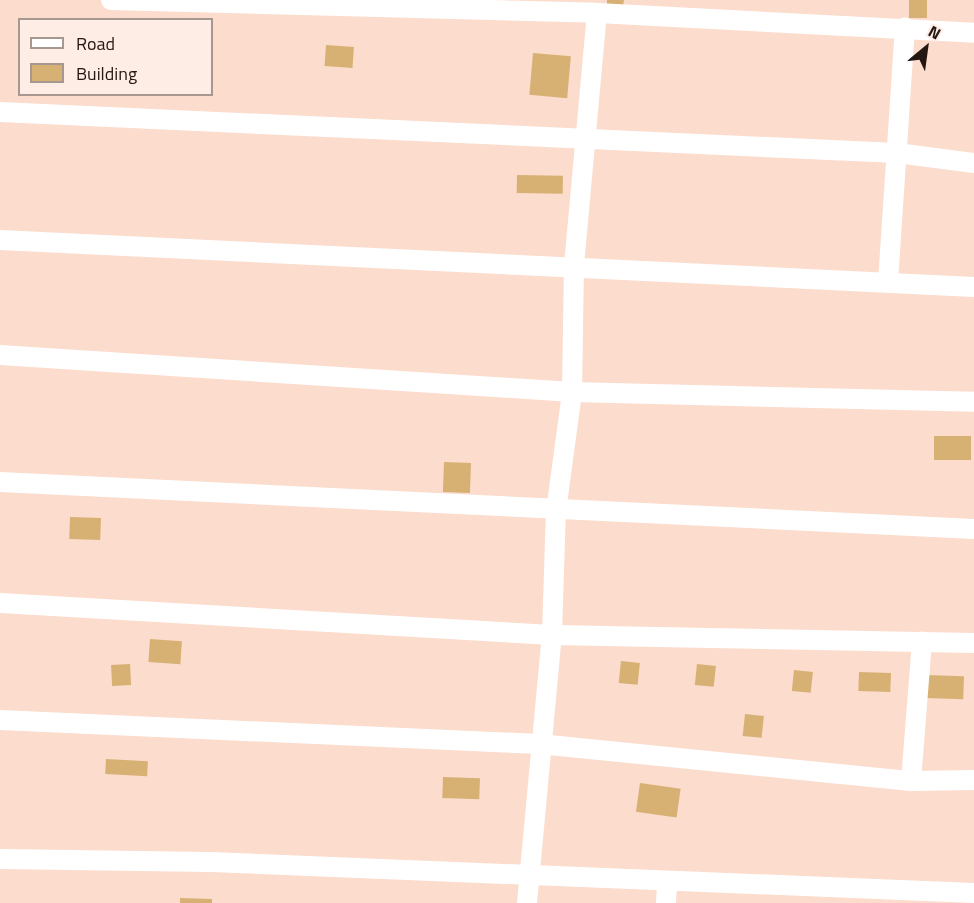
<!DOCTYPE html>
<html>
<head>
<meta charset="utf-8">
<style>
  body { margin:0 }
  #map { position:relative; width:974px; height:903px; overflow:hidden; background:#fbdccd; font-family:"Titillium Web",sans-serif }
  div>[style] { position:absolute }
  [style*='--x'] { left:calc(var(--x)*1px); top:calc(var(--y)*1px); width:calc(var(--w)*1px); rotate:calc(var(--a)*1deg) }
  .building>* { inset:0; background:#d7b174; transform-origin:0 0 }
  .minor>* { height:20px; margin:-10px; padding:0 10px; transform-origin:10px; border-radius:10px; background:#fff }
  span { translate:-50% -50%; white-space:nowrap; text-align:center; line-height:1.15; -webkit-text-stroke:4.5px #fdede5; paint-order:stroke }
  .legend { position:absolute; left:18px; top:18px; width:195px; height:78px; box-sizing:border-box; background:#fdede5; border:2px solid #a69790; margin:0; padding:8px 10px; list-style:none; font-size:18px; color:#241711 }
  .legend li { display:flex; align-items:center; gap:12px; height:30px }
  .legend b { width:30px; border:2px solid #a69790 }
  .north { position:absolute; left:896px; top:18px; width:60px; height:60px; -webkit-text-stroke:4px #fdede5; paint-order:stroke; rotate:29deg; font-size:16px; font-weight:700; line-height:24px; text-align:center; color:#241711 }
  .north::after { content:''; display:block; margin:auto; width:21px; height:27px; background:#241711; clip-path:polygon(50% 0,100% 100%,50% 72%,0 100%) }
</style>
</head>
<body>
<div id="map">
  <div class="building">
    <i style="clip-path:polygon(607px 0,624px 0,623px 6px,607px 5px)"></i>
    <i style="left:909px;top:0;width:18px;height:18px"></i>
    <i style="left:326px;top:45px;width:28px;height:21px;rotate:4deg"></i>
    <i style="left:533px;top:53px;width:38px;height:42px;rotate:5deg"></i>
    <i style="left:517px;top:175px;width:46px;height:18px;rotate:1deg"></i>
    <i style="left:934px;top:436px;width:37px;height:24px"></i>
    <i style="left:444px;top:462px;width:27px;height:30px;rotate:2deg"></i>
    <i style="left:70px;top:517px;width:31px;height:22px;rotate:2deg"></i>
    <i style="left:150px;top:639px;width:32px;height:23px;rotate:4deg"></i>
    <i style="left:621px;top:661px;width:19px;height:22px;rotate:6deg"></i>
    <i style="left:130px;top:664px;width:21px;height:19px;rotate:87deg"></i>
    <i style="left:697px;top:664px;width:19px;height:21px;rotate:6deg"></i>
    <i style="left:794px;top:670px;width:19px;height:21px;rotate:6deg"></i>
    <i style="left:859px;top:672px;width:32px;height:19px;rotate:2deg"></i>
    <i style="left:926px;top:675px;width:38px;height:23px;rotate:2deg"></i>
    <i style="left:745px;top:714px;width:19px;height:22px;rotate:6deg"></i>
    <i style="left:106px;top:759px;width:42px;height:15px;rotate:3deg"></i>
    <i style="left:443px;top:777px;width:37px;height:21px;rotate:2deg"></i>
    <i style="left:640px;top:783px;width:41px;height:29px;rotate:8deg"></i>
    <i style="clip-path:polygon(180px 898px,212px 899px,212px 903px,180px 903px)"></i>
  </div>
  <div class="minor">
    <i style="--x:111;--y:0;--w:486;--a:1.5"></i>
    <i style="--x:597;--y:13;--w:378;--a:3"></i>
    <i style="--x:0;--y:112;--w:898;--a:2.62"></i>
    <i style="--x:897;--y:153;--w:78;--a:7.4"></i>
    <i style="--x:0;--y:240;--w:975;--a:2.76"></i>
    <i style="--x:888;--y:282;--w:255;--a:-86.2"></i>
    <i style="--x:0;--y:355;--w:573;--a:3.7"></i>
    <i style="--x:572;--y:392;--w:402;--a:1.4"></i>
    <i style="--x:0;--y:482;--w:975;--a:2.76"></i>
    <i style="--x:0;--y:603;--w:553;--a:3.32"></i>
    <i style="--x:552;--y:635;--w:422;--a:1.1"></i>
    <i style="--x:0;--y:720;--w:540;--a:2.55"></i>
    <i style="--x:539;--y:744;--w:374;--a:5.7"></i>
    <i style="--x:911;--y:781;--w:63;--a:-0.9"></i>
    <i style="--x:911;--y:781;--w:140;--a:-85.5"></i>
    <i style="--x:0;--y:859;--w:210;--a:0.8"></i>
    <i style="--x:210;--y:862;--w:765;--a:2.32"></i>
    <i style="--x:527;--y:903;--w:269;--a:-84.7"></i>
    <i style="--x:552;--y:635;--w:124;--a:-88.2"></i>
    <i style="--x:556;--y:511;--w:120;--a:-82.3"></i>
    <i style="--x:572;--y:392;--w:127;--a:-89.1"></i>
    <i style="--x:574;--y:265;--w:253;--a:-84.8"></i>
    <i style="--x:666;--y:903;--w:21;--a:-87"></i>
  </div>
  <ul class="legend">
  <li><b style="height:8px;background:#fff"></b>Road</li>
  <li><b style="height:16px;background:#d7b174"></b>Building</li>
  </ul>
  <div class="north">N</div>
</div>
</body>
</html>
